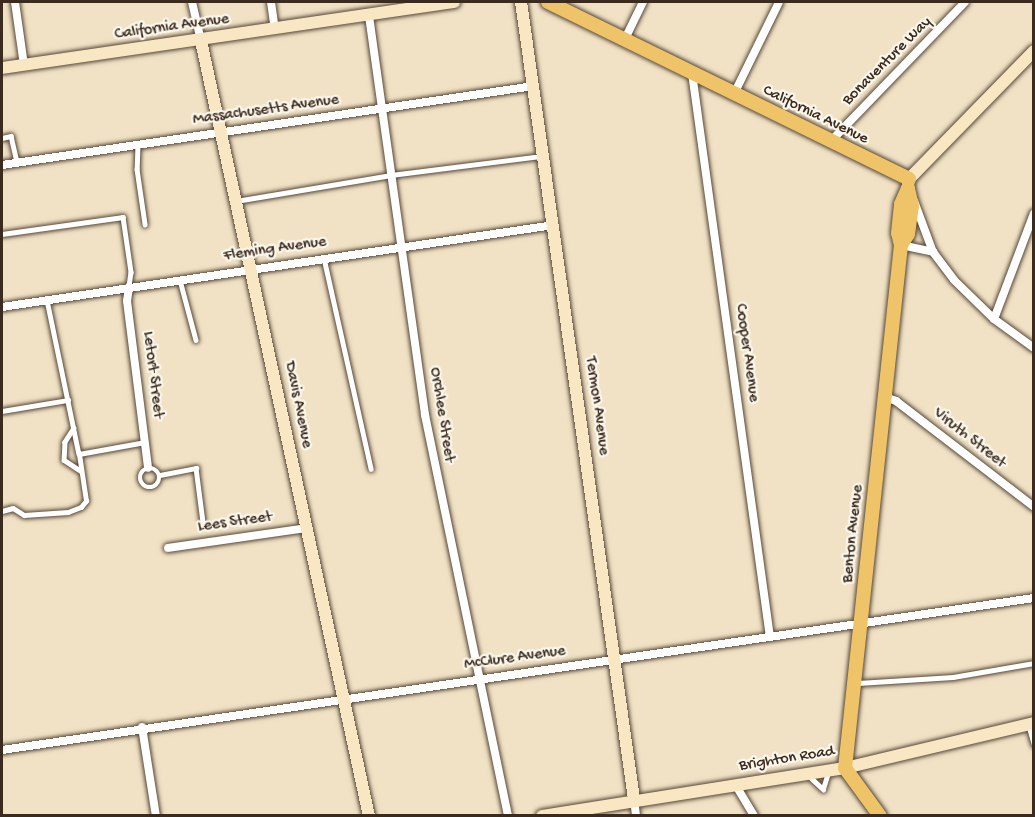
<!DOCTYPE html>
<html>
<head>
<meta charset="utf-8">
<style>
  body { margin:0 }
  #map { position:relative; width:1035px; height:817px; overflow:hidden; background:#f1e2c5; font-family:"Gochi Hand",sans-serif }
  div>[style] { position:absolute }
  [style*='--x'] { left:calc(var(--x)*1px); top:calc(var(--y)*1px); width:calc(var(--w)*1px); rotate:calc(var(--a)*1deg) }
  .roads { filter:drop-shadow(0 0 2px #564637) drop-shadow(0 0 2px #564637) }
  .lane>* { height:4.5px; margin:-2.25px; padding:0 2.25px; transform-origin:2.25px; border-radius:2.25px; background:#fff }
  .lane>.ring { margin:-2.25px; padding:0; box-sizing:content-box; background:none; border:4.5px solid #fff; border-radius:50% }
  .street>* { height:8px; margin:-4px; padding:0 4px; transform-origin:4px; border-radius:4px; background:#fff }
  .secondary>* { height:12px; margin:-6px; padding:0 6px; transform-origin:6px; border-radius:6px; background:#f9e7c3 }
  .primary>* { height:14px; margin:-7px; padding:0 7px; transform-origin:7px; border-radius:7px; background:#efc469 }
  span { translate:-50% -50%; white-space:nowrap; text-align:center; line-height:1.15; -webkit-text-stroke:4.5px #fbf7ec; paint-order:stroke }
  .street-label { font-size:16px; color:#3b2a1e }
  .frame { position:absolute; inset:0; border:3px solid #3b2a1e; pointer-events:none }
</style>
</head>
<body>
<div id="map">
  <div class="roads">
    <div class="lane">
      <i style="--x:2;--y:138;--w:9;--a:-13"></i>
      <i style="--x:11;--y:136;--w:28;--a:77"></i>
      <i style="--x:138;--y:145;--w:24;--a:92"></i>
      <i style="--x:137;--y:169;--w:56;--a:81.7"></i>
      <i style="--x:236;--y:201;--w:157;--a:-9.5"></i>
      <i style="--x:391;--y:175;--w:152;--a:-7.2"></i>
      <i style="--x:2;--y:234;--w:122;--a:-8"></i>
      <i style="--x:123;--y:217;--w:56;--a:81.7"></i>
      <i style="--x:131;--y:272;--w:15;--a:98"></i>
      <i style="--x:324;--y:258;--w:216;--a:77.4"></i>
      <i style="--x:180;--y:280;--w:62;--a:75.1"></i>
      <i style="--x:47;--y:300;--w:157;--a:78.3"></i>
      <i style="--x:79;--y:454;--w:67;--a:-10.3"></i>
      <i style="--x:2;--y:411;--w:67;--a:-9.5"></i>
      <i style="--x:74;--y:428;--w:17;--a:123"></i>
      <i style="--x:65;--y:442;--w:18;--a:93"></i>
      <i style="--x:64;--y:460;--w:20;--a:33"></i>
      <i class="ring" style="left:140px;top:468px;width:15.5px;height:15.5px"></i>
      <i style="--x:160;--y:475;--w:37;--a:-11"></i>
      <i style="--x:196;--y:468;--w:54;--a:82.6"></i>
      <i style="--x:2;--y:511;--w:11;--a:-15"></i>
      <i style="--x:13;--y:508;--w:13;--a:32"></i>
      <i style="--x:24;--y:515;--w:44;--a:-3.9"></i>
      <i style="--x:68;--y:512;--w:14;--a:-21"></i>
      <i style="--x:81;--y:507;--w:8;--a:-50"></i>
      <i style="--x:86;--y:501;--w:48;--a:-98.5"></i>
      <i style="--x:858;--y:683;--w:95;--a:-3.6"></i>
      <i style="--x:953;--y:677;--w:82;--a:-9.8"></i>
      <i style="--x:1029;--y:726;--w:19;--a:74"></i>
      <i style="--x:808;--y:775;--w:21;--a:43"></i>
      <i style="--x:823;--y:789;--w:17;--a:-73"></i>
    </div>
    <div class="street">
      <i style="--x:15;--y:2;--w:64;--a:81.9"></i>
      <i style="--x:192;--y:2;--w:40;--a:77"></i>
      <i style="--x:271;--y:2;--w:27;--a:82"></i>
      <i style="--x:369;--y:16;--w:403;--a:82"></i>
      <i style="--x:425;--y:415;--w:409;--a:78.3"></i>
      <i style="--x:625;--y:39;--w:41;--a:-64.1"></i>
      <i style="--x:692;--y:73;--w:569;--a:82.13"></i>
      <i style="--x:734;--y:94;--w:102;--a:-63.9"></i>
      <i style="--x:830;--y:142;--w:194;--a:-46"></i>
      <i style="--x:2;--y:165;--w:538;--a:-8.45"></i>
      <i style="--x:914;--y:201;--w:54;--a:69.6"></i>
      <i style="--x:933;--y:252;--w:35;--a:53"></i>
      <i style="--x:954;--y:280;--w:56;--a:44.3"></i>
      <i style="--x:994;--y:319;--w:49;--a:35.9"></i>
      <i style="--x:901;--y:245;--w:33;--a:12"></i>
      <i style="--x:129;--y:287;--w:14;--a:98"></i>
      <i style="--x:127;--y:301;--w:168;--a:82.8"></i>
      <i style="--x:2;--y:307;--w:558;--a:-8.45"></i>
      <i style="--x:994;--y:319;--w:113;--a:-69.3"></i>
      <i style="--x:885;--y:397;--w:12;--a:20"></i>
      <i style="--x:896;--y:401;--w:174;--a:37.5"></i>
      <i style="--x:168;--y:548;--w:139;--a:-8.2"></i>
      <i style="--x:142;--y:727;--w:90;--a:81.1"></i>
      <i style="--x:2;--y:750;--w:1043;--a:-8.38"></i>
      <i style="--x:735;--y:784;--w:37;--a:59"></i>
      <i style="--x:634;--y:799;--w:17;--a:83"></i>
    </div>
    <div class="secondary">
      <i style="--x:521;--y:2;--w:805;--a:81.93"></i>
      <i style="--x:201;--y:41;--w:793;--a:77.77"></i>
      <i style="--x:2;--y:68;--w:457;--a:-8.3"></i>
      <i style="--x:908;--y:186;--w:7;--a:-82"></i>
      <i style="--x:909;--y:179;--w:179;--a:-45.7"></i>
      <i style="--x:542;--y:816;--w:307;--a:-9"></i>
      <i style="--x:845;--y:768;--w:194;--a:-13.4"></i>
    </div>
    <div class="primary">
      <i style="--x:548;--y:2;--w:402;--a:26.1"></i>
      <i style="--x:901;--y:245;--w:13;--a:-58"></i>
      <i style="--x:908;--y:234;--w:28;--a:-82"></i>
      <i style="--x:912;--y:206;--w:18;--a:-103"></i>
      <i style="--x:880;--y:816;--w:59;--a:-126.1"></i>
      <i style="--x:845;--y:768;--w:526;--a:-83.89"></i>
      <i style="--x:901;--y:245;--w:12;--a:-104"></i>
      <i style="--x:898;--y:233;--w:29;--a:-84"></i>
      <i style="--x:901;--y:204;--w:17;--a:-66"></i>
    </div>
  </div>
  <div class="street-label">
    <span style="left:172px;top:28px;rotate:-8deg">California Avenue</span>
    <span style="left:888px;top:62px;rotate:-45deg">Bonaventure Way</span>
    <span style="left:266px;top:111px;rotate:-8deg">Massachusetts Avenue</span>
    <span style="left:815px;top:116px;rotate:26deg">California Avenue</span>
    <span style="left:275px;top:250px;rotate:-8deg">Fleming Avenue</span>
    <span style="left:746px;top:353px;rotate:82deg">Cooper Avenue</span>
    <span style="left:152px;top:375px;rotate:83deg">Letort Street</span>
    <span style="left:297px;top:405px;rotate:78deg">Davis Avenue</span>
    <span style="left:596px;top:406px;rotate:82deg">Termon Avenue</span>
    <span style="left:441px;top:415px;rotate:81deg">Orchlee Street</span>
    <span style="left:969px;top:439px;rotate:38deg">Viruth Street</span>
    <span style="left:235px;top:523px;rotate:-8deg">Lees Street</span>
    <span style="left:854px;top:534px;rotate:-84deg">Benton Avenue</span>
    <span style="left:515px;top:659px;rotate:-8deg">McClure Avenue</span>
    <span style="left:787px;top:760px;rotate:-9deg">Brighton Road</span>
  </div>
  <div class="frame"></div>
</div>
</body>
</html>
